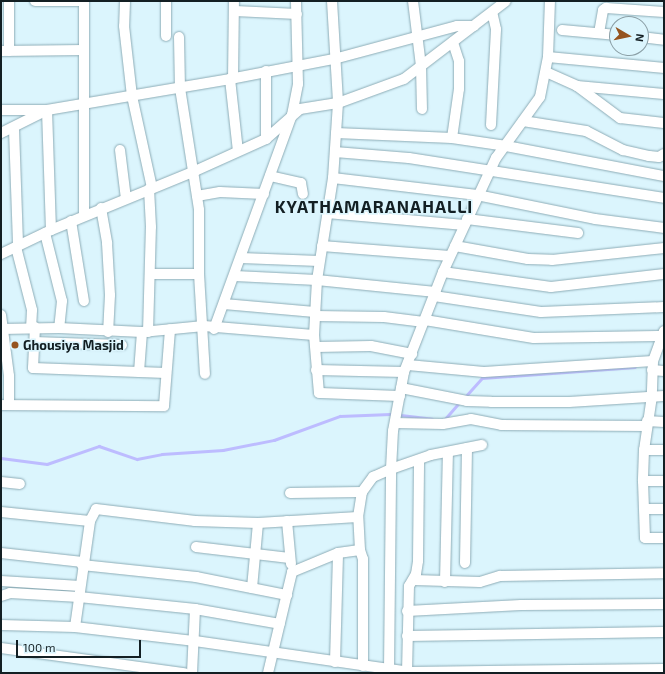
<!DOCTYPE html>
<html>
<head>
<meta charset="utf-8">
<style>
  body { margin:0 }
  #map { position:relative; width:665px; height:674px; overflow:hidden; background:#dbf5fd; font-family:"Exo 2",sans-serif }
  div>[style] { position:absolute }
  [style*='--x'] { left:calc(var(--x)*1px); top:calc(var(--y)*1px); width:calc(var(--w)*1px); rotate:calc(var(--a)*1deg) }
  .stream>* { height:2.5px; margin:-1.25px; padding:0 1.25px; transform-origin:1.25px; border-radius:1.25px; background:#bdbcff }
  .roads { filter:drop-shadow(0 0 1px #8dacb6) drop-shadow(0 0 1px #8dacb6) }
  .minor>* { height:10px; margin:-5px; padding:0 5px; transform-origin:5px; border-radius:5px; background:#fff }
  .dots>* { width:11px; height:11px; translate:-50% -50%; box-sizing:border-box; border:2px solid #dbf5fd; border-radius:50% }
  span { translate:-50% -50%; white-space:nowrap; text-align:center; line-height:1.15; -webkit-text-stroke:3px #dbf5fd; paint-order:stroke }
  .poi-label { font-size:13px; color:#131f23; font-weight:700 }
  .left { translate:0 -50%; text-align:left }
  .district-label { font-size:17px; color:#131f23; font-weight:700; letter-spacing:1px }
  .frame { position:absolute; inset:0; border:2px solid #131f23; pointer-events:none }
  .north { position:absolute; left:609px; top:16px; width:40px; height:40px; box-sizing:border-box; background:#dbf5fd; border:1px solid #8b9fa6; border-radius:50%; rotate:99deg; font-size:11px; font-weight:700; line-height:16px; text-align:center; color:#131f23 }
  .north::after { content:''; display:block; margin:auto; width:14px; height:18px; background:#95541f; clip-path:polygon(50% 0,100% 100%,50% 72%,0 100%) }
  .scale { position:absolute; left:16px; top:640px; width:125px; height:18px; box-sizing:border-box; border:2px solid #131f23; border-top:0; padding-left:5px; font-size:12px; line-height:14px; white-space:nowrap; color:#131f23; -webkit-text-stroke:3px #dbf5fd; paint-order:stroke }
</style>
</head>
<body>
<div id="map">
  <div class="stream">
    <i style="--x:464;--y:398;--w:27;--a:-48"></i>
    <i style="--x:482;--y:378;--w:153;--a:-4.1"></i>
    <i style="--x:401;--y:415;--w:31;--a:7"></i>
    <i style="--x:444;--y:420;--w:23;--a:-49"></i>
    <i style="--x:1;--y:458;--w:46;--a:7.4"></i>
    <i style="--x:47;--y:464;--w:55;--a:-19.1"></i>
    <i style="--x:99;--y:446;--w:40;--a:18.9"></i>
    <i style="--x:137;--y:459;--w:25;--a:-11"></i>
    <i style="--x:162;--y:454;--w:61;--a:-3.8"></i>
    <i style="--x:223;--y:450;--w:52;--a:-11.1"></i>
    <i style="--x:274;--y:440;--w:70;--a:-20"></i>
    <i style="--x:340;--y:416;--w:50;--a:-2.3"></i>
  </div>
  <div class="roads">
    <div class="minor">
      <i style="--x:35;--y:1;--w:49;--a:0"></i>
      <i style="--x:84;--y:1;--w:214;--a:90"></i>
      <i style="--x:125;--y:1;--w:25;--a:92"></i>
      <i style="--x:124;--y:26;--w:70;--a:83.5"></i>
      <i style="--x:132;--y:96;--w:94;--a:77.7"></i>
      <i style="--x:332;--y:1;--w:102;--a:86.6"></i>
      <i style="--x:338;--y:103;--w:75;--a:93.8"></i>
      <i style="--x:333;--y:178;--w:103;--a:98.9"></i>
      <i style="--x:317;--y:280;--w:55;--a:93.1"></i>
      <i style="--x:314;--y:335;--w:58;--a:85.1"></i>
      <i style="--x:319;--y:393;--w:81;--a:2.1"></i>
      <i style="--x:413;--y:1;--w:65;--a:83"></i>
      <i style="--x:421;--y:66;--w:43;--a:88.7"></i>
      <i style="--x:235;--y:11;--w:62;--a:2.8"></i>
      <i style="--x:562;--y:30;--w:55;--a:5.2"></i>
      <i style="--x:599;--y:33;--w:23;--a:-80"></i>
      <i style="--x:603;--y:10;--w:4;--a:-34"></i>
      <i style="--x:606;--y:8;--w:58;--a:3.9"></i>
      <i style="--x:166;--y:36;--w:35;--a:-90"></i>
      <i style="--x:179;--y:37;--w:51;--a:88.9"></i>
      <i style="--x:180;--y:88;--w:123;--a:81.1"></i>
      <i style="--x:199;--y:210;--w:64;--a:90"></i>
      <i style="--x:199;--y:274;--w:100;--a:86.6"></i>
      <i style="--x:641;--y:37;--w:23;--a:7"></i>
      <i style="--x:1;--y:51;--w:83;--a:-0.7"></i>
      <i style="--x:9;--y:51;--w:50;--a:-90"></i>
      <i style="--x:548;--y:57;--w:117;--a:5.4"></i>
      <i style="--x:546;--y:72;--w:34;--a:24"></i>
      <i style="--x:577;--y:86;--w:54;--a:36.7"></i>
      <i style="--x:620;--y:118;--w:44;--a:6.5"></i>
      <i style="--x:230;--y:79;--w:72;--a:83.7"></i>
      <i style="--x:233;--y:79;--w:78;--a:-89.3"></i>
      <i style="--x:577;--y:86;--w:87;--a:5.3"></i>
      <i style="--x:1;--y:110;--w:46;--a:0"></i>
      <i style="--x:47;--y:110;--w:186;--a:-9.6"></i>
      <i style="--x:230;--y:79;--w:106;--a:-10.9"></i>
      <i style="--x:334;--y:59;--w:127;--a:-15"></i>
      <i style="--x:457;--y:26;--w:17;--a:0"></i>
      <i style="--x:523;--y:121;--w:64;--a:9"></i>
      <i style="--x:586;--y:131;--w:42;--a:27.2"></i>
      <i style="--x:623;--y:150;--w:27;--a:13"></i>
      <i style="--x:649;--y:156;--w:10;--a:6"></i>
      <i style="--x:659;--y:157;--w:6;--a:-31"></i>
      <i style="--x:491;--y:125;--w:96;--a:-87"></i>
      <i style="--x:496;--y:29;--w:17;--a:-103"></i>
      <i style="--x:14;--y:129;--w:117;--a:88"></i>
      <i style="--x:1;--y:133;--w:51;--a:-26.6"></i>
      <i style="--x:47;--y:110;--w:120;--a:88.1"></i>
      <i style="--x:336;--y:133;--w:116;--a:2.5"></i>
      <i style="--x:452;--y:138;--w:55;--a:8.4"></i>
      <i style="--x:506;--y:146;--w:161;--a:10.8"></i>
      <i style="--x:452;--y:138;--w:49;--a:-81.9"></i>
      <i style="--x:459;--y:89;--w:28;--a:-90"></i>
      <i style="--x:459;--y:61;--w:20;--a:-108"></i>
      <i style="--x:266;--y:139;--w:68;--a:-90"></i>
      <i style="--x:120;--y:150;--w:49;--a:83"></i>
      <i style="--x:335;--y:152;--w:74;--a:4.6"></i>
      <i style="--x:409;--y:158;--w:258;--a:8.9"></i>
      <i style="--x:270;--y:176;--w:32;--a:13"></i>
      <i style="--x:301;--y:183;--w:11;--a:80"></i>
      <i style="--x:333;--y:178;--w:145;--a:6.7"></i>
      <i style="--x:477;--y:195;--w:120;--a:11.5"></i>
      <i style="--x:595;--y:219;--w:70;--a:7.4"></i>
      <i style="--x:197;--y:196;--w:23;--a:-10"></i>
      <i style="--x:220;--y:192;--w:44;--a:2.6"></i>
      <i style="--x:101;--y:208;--w:36;--a:80"></i>
      <i style="--x:107;--y:243;--w:52;--a:86.7"></i>
      <i style="--x:110;--y:295;--w:37;--a:93"></i>
      <i style="--x:327;--y:213;--w:138;--a:5"></i>
      <i style="--x:467;--y:219;--w:112;--a:7.2"></i>
      <i style="--x:71;--y:221;--w:81;--a:80.8"></i>
      <i style="--x:45;--y:233;--w:70;--a:76"></i>
      <i style="--x:62;--y:301;--w:27;--a:96"></i>
      <i style="--x:322;--y:246;--w:128;--a:4.5"></i>
      <i style="--x:455;--y:246;--w:74;--a:10.1"></i>
      <i style="--x:528;--y:259;--w:24;--a:2"></i>
      <i style="--x:552;--y:260;--w:113;--a:-6.1"></i>
      <i style="--x:16;--y:247;--w:65;--a:75.7"></i>
      <i style="--x:32;--y:310;--w:17;--a:93"></i>
      <i style="--x:1;--y:254;--w:55;--a:-25.6"></i>
      <i style="--x:51;--y:230;--w:156;--a:-22.3"></i>
      <i style="--x:195;--y:171;--w:78;--a:-24.3"></i>
      <i style="--x:266;--y:139;--w:45;--a:-41.4"></i>
      <i style="--x:300;--y:109;--w:38;--a:-9"></i>
      <i style="--x:338;--y:103;--w:70;--a:-20"></i>
      <i style="--x:404;--y:79;--w:128;--a:-37.4"></i>
      <i style="--x:241;--y:258;--w:78;--a:2.2"></i>
      <i style="--x:443;--y:272;--w:109;--a:7.9"></i>
      <i style="--x:551;--y:287;--w:114;--a:-6.6"></i>
      <i style="--x:150;--y:274;--w:49;--a:0"></i>
      <i style="--x:235;--y:276;--w:82;--a:2.8"></i>
      <i style="--x:317;--y:280;--w:119;--a:5.8"></i>
      <i style="--x:434;--y:296;--w:108;--a:8.5"></i>
      <i style="--x:541;--y:312;--w:123;--a:-2.3"></i>
      <i style="--x:224;--y:304;--w:91;--a:5"></i>
      <i style="--x:1;--y:315;--w:62;--a:82.5"></i>
      <i style="--x:9;--y:376;--w:29;--a:90"></i>
      <i style="--x:315;--y:316;--w:69;--a:0.8"></i>
      <i style="--x:384;--y:317;--w:40;--a:7.1"></i>
      <i style="--x:425;--y:320;--w:110;--a:9.4"></i>
      <i style="--x:534;--y:338;--w:128;--a:-0.9"></i>
      <i style="--x:35;--y:327;--w:41;--a:92.8"></i>
      <i style="--x:33;--y:368;--w:133;--a:2.2"></i>
      <i style="--x:1;--y:329;--w:58;--a:-1"></i>
      <i style="--x:59;--y:328;--w:83;--a:2.8"></i>
      <i style="--x:142;--y:332;--w:62;--a:-5.5"></i>
      <i style="--x:204;--y:326;--w:110;--a:4.7"></i>
      <i style="--x:214;--y:329;--w:228;--a:-70"></i>
      <i style="--x:292;--y:115;--w:32;--a:-79"></i>
      <i style="--x:298;--y:84;--w:83;--a:-91.4"></i>
      <i style="--x:664;--y:331;--w:32;--a:110"></i>
      <i style="--x:653;--y:361;--w:35;--a:92"></i>
      <i style="--x:652;--y:396;--w:55;--a:98.4"></i>
      <i style="--x:644;--y:450;--w:31;--a:92"></i>
      <i style="--x:643;--y:481;--w:57;--a:88"></i>
      <i style="--x:645;--y:538;--w:19;--a:0"></i>
      <i style="--x:148;--y:332;--w:105;--a:-88.4"></i>
      <i style="--x:151;--y:227;--w:38;--a:-93"></i>
      <i style="--x:34;--y:342;--w:88;--a:2"></i>
      <i style="--x:316;--y:347;--w:55;--a:-1"></i>
      <i style="--x:371;--y:346;--w:42;--a:11"></i>
      <i style="--x:408;--y:365;--w:76;--a:5.3"></i>
      <i style="--x:484;--y:372;--w:169;--a:-3.7"></i>
      <i style="--x:316;--y:370;--w:88;--a:1.3"></i>
      <i style="--x:652;--y:370;--w:12;--a:5"></i>
      <i style="--x:139;--y:372;--w:40;--a:-85.7"></i>
      <i style="--x:401;--y:388;--w:67;--a:11.1"></i>
      <i style="--x:467;--y:401;--w:24;--a:2"></i>
      <i style="--x:491;--y:402;--w:78;--a:0"></i>
      <i style="--x:569;--y:402;--w:95;--a:-3.6"></i>
      <i style="--x:1;--y:405;--w:163;--a:0.4"></i>
      <i style="--x:164;--y:406;--w:77;--a:-85.5"></i>
      <i style="--x:647;--y:421;--w:17;--a:3"></i>
      <i style="--x:395;--y:423;--w:48;--a:1.2"></i>
      <i style="--x:443;--y:424;--w:28;--a:-10"></i>
      <i style="--x:471;--y:419;--w:31;--a:11"></i>
      <i style="--x:501;--y:425;--w:146;--a:0.4"></i>
      <i style="--x:644;--y:450;--w:20;--a:0"></i>
      <i style="--x:643;--y:481;--w:21;--a:0"></i>
      <i style="--x:1;--y:482;--w:19;--a:6"></i>
      <i style="--x:290;--y:493;--w:72;--a:-0.8"></i>
      <i style="--x:646;--y:509;--w:18;--a:0"></i>
      <i style="--x:1;--y:512;--w:89;--a:5.8"></i>
      <i style="--x:287;--y:521;--w:43;--a:84.7"></i>
      <i style="--x:196;--y:547;--w:94;--a:6.7"></i>
      <i style="--x:360;--y:550;--w:9;--a:72"></i>
      <i style="--x:363;--y:559;--w:107;--a:90"></i>
      <i style="--x:1;--y:553;--w:82;--a:6.3"></i>
      <i style="--x:465;--y:563;--w:115;--a:-89"></i>
      <i style="--x:82;--y:565;--w:115;--a:6"></i>
      <i style="--x:196;--y:577;--w:93;--a:11.2"></i>
      <i style="--x:414;--y:580;--w:66;--a:1.7"></i>
      <i style="--x:480;--y:582;--w:21;--a:-17"></i>
      <i style="--x:500;--y:576;--w:164;--a:-1"></i>
      <i style="--x:1;--y:581;--w:79;--a:3.6"></i>
      <i style="--x:445;--y:582;--w:130;--a:-88.7"></i>
      <i style="--x:252;--y:588;--w:65;--a:-84.7"></i>
      <i style="--x:1;--y:596;--w:9;--a:-18"></i>
      <i style="--x:10;--y:593;--w:69;--a:3.3"></i>
      <i style="--x:79;--y:597;--w:117;--a:5.9"></i>
      <i style="--x:195;--y:609;--w:86;--a:10"></i>
      <i style="--x:407;--y:611;--w:114;--a:-3"></i>
      <i style="--x:521;--y:605;--w:143;--a:-0.4"></i>
      <i style="--x:1;--y:625;--w:74;--a:1.5"></i>
      <i style="--x:75;--y:627;--w:121;--a:6.7"></i>
      <i style="--x:195;--y:641;--w:217;--a:8.2"></i>
      <i style="--x:410;--y:672;--w:254;--a:-0.7"></i>
      <i style="--x:75;--y:627;--w:107;--a:-81.9"></i>
      <i style="--x:90;--y:521;--w:13;--a:-63"></i>
      <i style="--x:96;--y:509;--w:100;--a:6.9"></i>
      <i style="--x:195;--y:521;--w:63;--a:1.8"></i>
      <i style="--x:258;--y:523;--w:100;--a:-3.4"></i>
      <i style="--x:407;--y:636;--w:257;--a:-0.9"></i>
      <i style="--x:1;--y:648;--w:185;--a:7.8"></i>
      <i style="--x:335;--y:662;--w:109;--a:-88.4"></i>
      <i style="--x:389;--y:670;--w:201;--a:-89.4"></i>
      <i style="--x:391;--y:469;--w:42;--a:-19.3"></i>
      <i style="--x:431;--y:455;--w:52;--a:-11.1"></i>
      <i style="--x:192;--y:673;--w:64;--a:-87.3"></i>
      <i style="--x:268;--y:673;--w:104;--a:-76.6"></i>
      <i style="--x:292;--y:572;--w:50;--a:-22.4"></i>
      <i style="--x:338;--y:553;--w:22;--a:-8"></i>
      <i style="--x:360;--y:550;--w:33;--a:-93"></i>
      <i style="--x:358;--y:517;--w:25;--a:-81"></i>
      <i style="--x:362;--y:492;--w:19;--a:-54"></i>
      <i style="--x:373;--y:477;--w:20;--a:-24"></i>
      <i style="--x:391;--y:469;--w:38;--a:-87"></i>
      <i style="--x:393;--y:431;--w:60;--a:-79.4"></i>
      <i style="--x:404;--y:372;--w:107;--a:-68.7"></i>
      <i style="--x:443;--y:272;--w:126;--a:-65.1"></i>
      <i style="--x:496;--y:158;--w:75;--a:-54.2"></i>
      <i style="--x:540;--y:97;--w:41;--a:-78.7"></i>
      <i style="--x:548;--y:57;--w:56;--a:-88"></i>
      <i style="--x:407;--y:673;--w:87;--a:-88.7"></i>
      <i style="--x:409;--y:586;--w:14;--a:-60"></i>
      <i style="--x:416;--y:574;--w:13;--a:-81"></i>
      <i style="--x:418;--y:561;--w:101;--a:-89.4"></i>
    </div>
  </div>
  <div class="dots">
    <i style="left:15px;top:345px;background:#95541f"></i>
  </div>
  <div class="poi-label">
    <span class="left" style="left:23px;top:345px">Ghousiya Masjid</span>
  </div>
  <div class="district-label">
    <span style="left:374px;top:207px">KYATHAMARANAHALLI</span>
  </div>
  <div class="frame"></div>
  <div class="north">N</div>
  <div class="scale">100 m</div>
</div>
</body>
</html>
